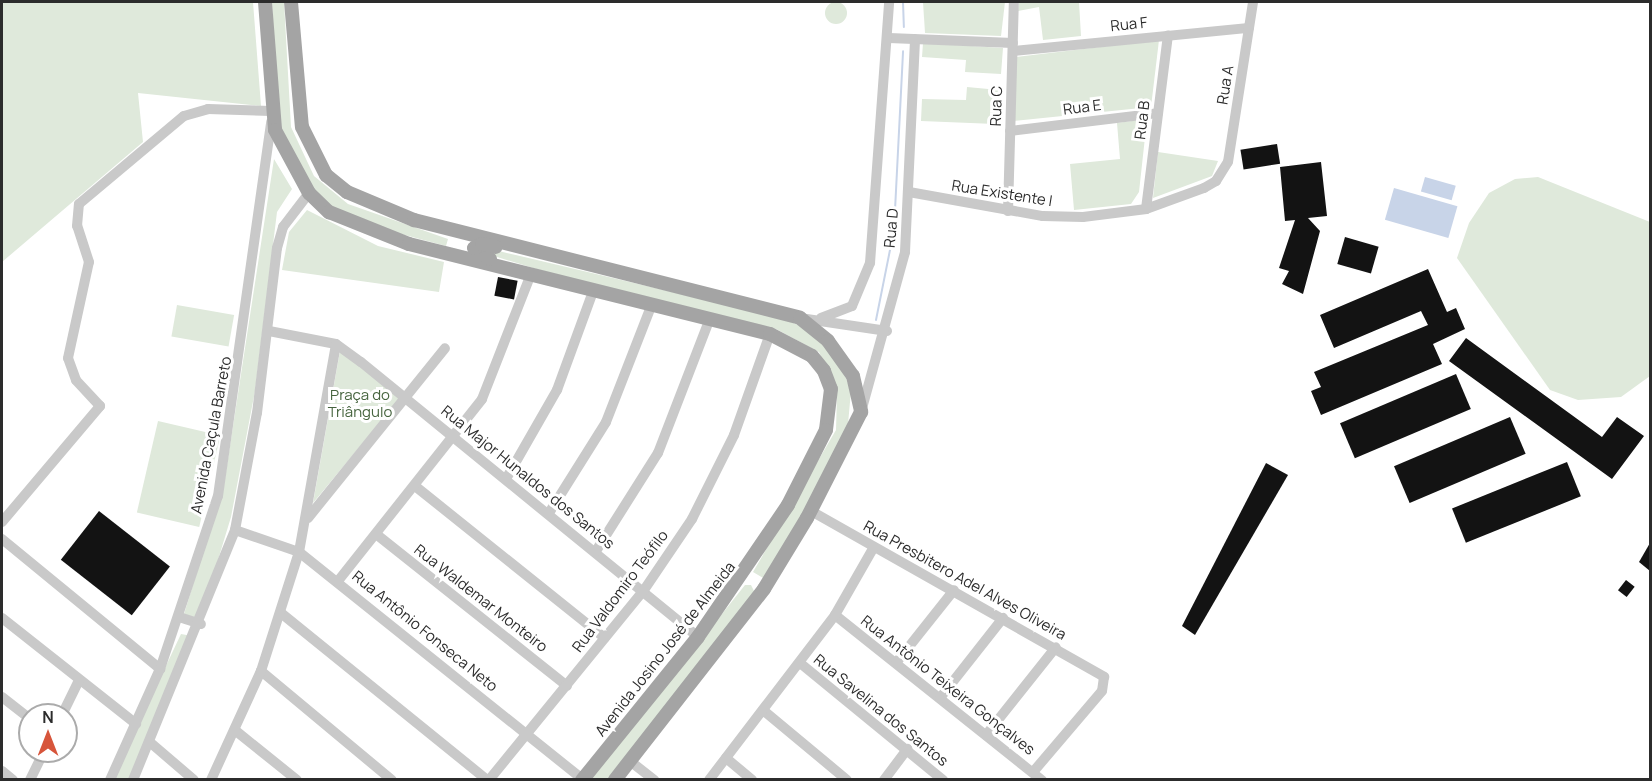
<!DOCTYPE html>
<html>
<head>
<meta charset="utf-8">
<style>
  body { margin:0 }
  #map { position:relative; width:1652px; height:781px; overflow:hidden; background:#fff; font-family:Manrope,sans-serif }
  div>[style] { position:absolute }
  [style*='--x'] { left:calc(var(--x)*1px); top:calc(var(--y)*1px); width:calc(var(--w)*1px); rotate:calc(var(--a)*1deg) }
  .green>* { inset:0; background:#dfe9db; transform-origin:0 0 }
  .round { border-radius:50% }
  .water>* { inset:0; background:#c8d4e8; transform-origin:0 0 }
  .stream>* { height:2px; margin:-1px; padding:0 1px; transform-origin:1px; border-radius:1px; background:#c8d4e8 }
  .building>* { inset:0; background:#131313; transform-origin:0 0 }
  .minor>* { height:10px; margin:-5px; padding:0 5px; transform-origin:5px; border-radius:5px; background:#c9c9c9 }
  .major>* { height:14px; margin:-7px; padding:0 7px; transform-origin:7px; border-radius:7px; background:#a4a4a4 }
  span { translate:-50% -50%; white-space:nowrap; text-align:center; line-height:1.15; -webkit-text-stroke:6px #fff; paint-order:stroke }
  .street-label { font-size:15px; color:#2c2c2c }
  .park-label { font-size:15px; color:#46643e }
  .frame { position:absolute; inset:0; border:3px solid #2c2c2c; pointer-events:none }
  .north { position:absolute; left:18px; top:703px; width:60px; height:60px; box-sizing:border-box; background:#fff; border:2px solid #ababab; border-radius:50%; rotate:0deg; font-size:16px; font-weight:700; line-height:24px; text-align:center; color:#2c2c2c }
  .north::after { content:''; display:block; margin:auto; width:21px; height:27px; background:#d7553b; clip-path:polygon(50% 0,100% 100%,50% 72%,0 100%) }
</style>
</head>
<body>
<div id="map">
  <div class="green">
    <i class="round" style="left:825px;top:2px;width:22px;height:22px"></i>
    <i style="clip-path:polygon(2px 2px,253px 2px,261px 106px,138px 93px,143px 142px,2px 262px)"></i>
    <i style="clip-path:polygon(272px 2px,284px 2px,291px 127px,314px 176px,348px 204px,448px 239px,446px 246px,345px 219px,308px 185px,278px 122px)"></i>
    <i style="clip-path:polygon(923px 2px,1005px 2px,1001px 36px,925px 33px)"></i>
    <i style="clip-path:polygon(1019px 2px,1079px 2px,1081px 36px,1043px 40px,1039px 7px,1018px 11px)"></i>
    <i style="clip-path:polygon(1159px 40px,1151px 107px,1013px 121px,1016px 57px)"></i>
    <i style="clip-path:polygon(923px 43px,1003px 48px,1001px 74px,965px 72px,966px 60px,922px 57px)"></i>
    <i style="clip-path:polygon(967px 87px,999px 90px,995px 124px,921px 121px,922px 99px,966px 100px)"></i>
    <i style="clip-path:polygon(1147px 119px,1139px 192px,1131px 204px,1074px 210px,1070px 164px,1120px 159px,1117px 123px)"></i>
    <i style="clip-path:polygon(1158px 152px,1218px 161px,1212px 176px,1153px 198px)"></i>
    <i style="clip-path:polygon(274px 159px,292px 189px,277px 212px,255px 391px,231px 517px,200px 619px,184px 614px,224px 485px)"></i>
    <i style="clip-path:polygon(1538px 177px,1650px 222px,1650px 376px,1621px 397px,1578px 400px,1550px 390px,1457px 258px,1469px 223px,1489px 193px,1515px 179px)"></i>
    <i style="clip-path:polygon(307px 210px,378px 246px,444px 262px,439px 292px,282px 270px,289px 232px)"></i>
    <i style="clip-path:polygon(482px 247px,782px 318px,807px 329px,839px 360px,851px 391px,847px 435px,765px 579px,753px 572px,836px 430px,837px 393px,819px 352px,776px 329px,543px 271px,481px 252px)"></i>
    <i style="left:177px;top:305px;width:58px;height:32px;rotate:10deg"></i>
    <i style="clip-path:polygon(340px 351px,400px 398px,313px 503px)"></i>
    <i style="left:158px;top:421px;width:64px;height:94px;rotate:13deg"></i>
    <i style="clip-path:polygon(745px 585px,751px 585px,756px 595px,609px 779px,590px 780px)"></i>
    <i style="clip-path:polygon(181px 634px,192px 636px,129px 779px,112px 780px)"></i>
  </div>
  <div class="water">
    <i style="left:1425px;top:177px;width:32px;height:15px;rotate:16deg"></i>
    <i style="left:1394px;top:188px;width:66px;height:33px;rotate:16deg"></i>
  </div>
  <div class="stream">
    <i style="--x:903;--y:2;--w:25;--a:88"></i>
    <i style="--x:876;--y:320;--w:92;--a:-78.7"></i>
    <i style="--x:894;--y:230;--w:179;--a:-87.1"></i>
  </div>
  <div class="building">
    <i style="left:1277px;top:144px;width:20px;height:37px;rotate:81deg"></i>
    <i style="clip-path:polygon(1321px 162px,1327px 216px,1308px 218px,1320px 231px,1303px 294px,1282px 284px,1289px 271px,1279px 268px,1295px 220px,1285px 221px,1280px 167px)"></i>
    <i style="left:1345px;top:237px;width:35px;height:28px;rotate:16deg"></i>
    <i style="clip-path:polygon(1428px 269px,1447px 312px,1456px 308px,1465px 329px,1433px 344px,1442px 364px,1321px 415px,1311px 391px,1321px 387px,1314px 372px,1428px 325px,1421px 311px,1334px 348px,1320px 315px)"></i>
    <i style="left:498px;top:277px;width:20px;height:19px;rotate:11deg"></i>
    <i style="clip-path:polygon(1466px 338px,1602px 437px,1617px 417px,1644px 436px,1612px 479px,1449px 361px)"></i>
    <i style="left:1456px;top:374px;width:38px;height:126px;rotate:67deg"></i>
    <i style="left:1510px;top:417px;width:40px;height:126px;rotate:67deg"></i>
    <i style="left:1567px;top:462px;width:37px;height:124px;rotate:68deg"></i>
    <i style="clip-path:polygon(1266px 463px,1288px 475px,1195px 635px,1182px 626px)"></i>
    <i style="left:99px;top:511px;width:90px;height:62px;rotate:38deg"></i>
    <i style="clip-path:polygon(1650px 543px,1650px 571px,1639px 562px)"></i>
    <i style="left:1626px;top:580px;width:11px;height:13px;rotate:38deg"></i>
  </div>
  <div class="minor">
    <i style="--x:889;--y:38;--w:124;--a:2.3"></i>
    <i style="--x:1013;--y:51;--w:237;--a:-5.6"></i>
    <i style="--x:1010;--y:131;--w:149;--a:-6.9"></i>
    <i style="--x:909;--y:192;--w:136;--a:10.2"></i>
    <i style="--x:1043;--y:216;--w:40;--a:1.4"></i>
    <i style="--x:1083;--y:217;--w:64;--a:-7.2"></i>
    <i style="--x:1146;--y:209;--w:62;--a:-19.9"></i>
    <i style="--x:1204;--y:188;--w:14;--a:-30"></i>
    <i style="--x:1216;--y:181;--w:22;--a:-58"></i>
    <i style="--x:1228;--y:162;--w:162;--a:-81.1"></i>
    <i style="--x:1146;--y:209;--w:175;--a:-82.8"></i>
    <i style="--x:1008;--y:211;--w:209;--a:-88.4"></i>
    <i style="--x:800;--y:318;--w:88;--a:8.5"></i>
    <i style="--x:821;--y:318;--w:33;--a:-21"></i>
    <i style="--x:852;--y:306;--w:47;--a:-67.3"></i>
    <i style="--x:870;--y:263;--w:262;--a:-85.8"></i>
    <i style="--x:269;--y:331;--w:68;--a:11"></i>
    <i style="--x:336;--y:344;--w:31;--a:36"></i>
    <i style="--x:361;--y:362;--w:435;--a:39.2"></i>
    <i style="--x:861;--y:412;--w:166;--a:-74.6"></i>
    <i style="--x:905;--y:252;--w:213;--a:-87.3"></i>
    <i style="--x:506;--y:479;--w:103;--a:-60.2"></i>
    <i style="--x:557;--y:390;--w:108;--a:-69.9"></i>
    <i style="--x:415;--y:486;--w:243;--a:38.7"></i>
    <i style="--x:811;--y:511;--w:337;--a:29.5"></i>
    <i style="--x:1104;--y:677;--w:14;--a:98"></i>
    <i style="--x:1102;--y:691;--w:106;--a:130.4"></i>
    <i style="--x:549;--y:513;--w:107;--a:-57.9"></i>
    <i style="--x:606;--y:422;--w:127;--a:-68.7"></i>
    <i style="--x:308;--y:518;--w:218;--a:-51.1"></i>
    <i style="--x:2;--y:522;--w:152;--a:-49.8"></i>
    <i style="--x:100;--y:406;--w:35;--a:-133"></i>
    <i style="--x:76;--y:380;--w:23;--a:-110"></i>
    <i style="--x:68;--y:358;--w:98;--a:-77.7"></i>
    <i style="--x:89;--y:262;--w:38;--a:-108"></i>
    <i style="--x:77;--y:226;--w:22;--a:-85"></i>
    <i style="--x:79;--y:204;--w:137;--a:-40"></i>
    <i style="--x:184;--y:116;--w:25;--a:-16"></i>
    <i style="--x:208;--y:109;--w:63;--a:1.8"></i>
    <i style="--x:235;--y:530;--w:68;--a:19"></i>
    <i style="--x:299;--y:552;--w:363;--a:38.7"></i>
    <i style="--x:376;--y:534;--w:244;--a:38.5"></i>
    <i style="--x:2;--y:539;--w:205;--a:39.4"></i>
    <i style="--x:596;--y:551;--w:116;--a:-57.7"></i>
    <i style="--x:658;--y:453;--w:145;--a:-68.9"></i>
    <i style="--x:338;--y:581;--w:232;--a:-51.6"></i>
    <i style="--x:482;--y:399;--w:134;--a:-68.6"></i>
    <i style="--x:281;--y:613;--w:265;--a:39"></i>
    <i style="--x:835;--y:615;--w:265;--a:38.6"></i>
    <i style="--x:179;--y:617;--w:23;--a:18"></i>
    <i style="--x:2;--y:618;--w:171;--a:38.3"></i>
    <i style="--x:800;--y:663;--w:185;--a:39.3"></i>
    <i style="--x:896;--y:663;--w:93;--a:-51.5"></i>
    <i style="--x:261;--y:671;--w:170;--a:39.8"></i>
    <i style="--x:2;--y:697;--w:36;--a:38"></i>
    <i style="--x:940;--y:698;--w:102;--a:-51.8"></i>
    <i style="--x:763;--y:710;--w:109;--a:39.8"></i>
    <i style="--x:62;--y:715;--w:39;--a:-64"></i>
    <i style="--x:236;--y:731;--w:78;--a:38.8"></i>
    <i style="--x:986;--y:735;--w:112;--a:-51.5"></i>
    <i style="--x:152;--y:744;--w:55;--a:40.6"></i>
    <i style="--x:726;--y:758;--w:34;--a:40"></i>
    <i style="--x:630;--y:761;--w:31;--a:38"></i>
    <i style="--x:2;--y:771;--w:14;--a:39"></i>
    <i style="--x:30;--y:780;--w:32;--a:-64"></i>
    <i style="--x:110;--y:780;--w:122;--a:-65.8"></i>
    <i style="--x:160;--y:669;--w:182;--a:-71.5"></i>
    <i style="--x:218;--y:496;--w:378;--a:-81.9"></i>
    <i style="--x:133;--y:780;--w:270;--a:-67.8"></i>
    <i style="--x:235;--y:530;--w:119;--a:-79.4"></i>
    <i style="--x:257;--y:413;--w:166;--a:-83.1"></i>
    <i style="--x:277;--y:248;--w:22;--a:-74"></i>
    <i style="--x:283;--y:227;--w:43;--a:-52.6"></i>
    <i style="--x:211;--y:780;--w:120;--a:-65.4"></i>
    <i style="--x:261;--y:671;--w:125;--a:-72.3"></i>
    <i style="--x:299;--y:552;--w:211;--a:-79.9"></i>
    <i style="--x:489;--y:780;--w:245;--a:-50.8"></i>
    <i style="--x:644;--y:590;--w:86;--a:-55.9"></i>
    <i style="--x:692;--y:519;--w:94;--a:-63.4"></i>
    <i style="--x:734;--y:435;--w:107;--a:-70.4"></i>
    <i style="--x:709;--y:780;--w:208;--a:-52.6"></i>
    <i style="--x:835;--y:615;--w:78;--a:-60.2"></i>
    <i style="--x:884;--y:780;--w:39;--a:-53"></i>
  </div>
  <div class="major">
    <i style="--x:265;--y:2;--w:128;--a:85.5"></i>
    <i style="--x:275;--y:130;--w:72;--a:61.6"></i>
    <i style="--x:309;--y:193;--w:28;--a:44"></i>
    <i style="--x:329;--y:212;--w:86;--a:21.8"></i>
    <i style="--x:409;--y:244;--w:372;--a:14"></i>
    <i style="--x:770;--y:334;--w:47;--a:27.6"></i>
    <i style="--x:812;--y:356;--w:19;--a:51"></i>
    <i style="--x:824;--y:371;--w:19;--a:69"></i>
    <i style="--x:831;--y:389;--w:41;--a:97"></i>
    <i style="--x:826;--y:430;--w:84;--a:116.9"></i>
    <i style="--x:788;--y:505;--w:160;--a:124.3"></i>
    <i style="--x:698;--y:637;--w:184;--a:129"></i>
    <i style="--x:291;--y:2;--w:125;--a:85"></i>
    <i style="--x:302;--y:127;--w:54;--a:63.4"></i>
    <i style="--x:326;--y:175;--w:27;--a:39"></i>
    <i style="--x:347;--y:192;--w:73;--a:22.7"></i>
    <i style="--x:414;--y:220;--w:398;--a:14.2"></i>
    <i style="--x:800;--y:318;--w:36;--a:39"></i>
    <i style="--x:828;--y:341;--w:43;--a:54.5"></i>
    <i style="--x:853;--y:376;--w:37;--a:77"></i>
    <i style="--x:861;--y:412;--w:119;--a:117"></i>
    <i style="--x:807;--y:518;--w:83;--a:121.2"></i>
    <i style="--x:764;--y:589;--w:242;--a:128"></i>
    <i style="--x:490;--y:259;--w:19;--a:-145"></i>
    <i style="--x:474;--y:248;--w:9;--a:-27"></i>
    <i style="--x:482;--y:244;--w:14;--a:12"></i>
  </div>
  <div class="street-label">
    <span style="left:1129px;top:24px;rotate:-6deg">Rua F</span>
    <span style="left:1225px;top:85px;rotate:-81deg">Rua A</span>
    <span style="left:996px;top:106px;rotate:-88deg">Rua C</span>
    <span style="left:1082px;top:107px;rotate:-7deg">Rua E</span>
    <span style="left:1142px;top:120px;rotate:-83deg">Rua B</span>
    <span style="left:1002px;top:193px;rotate:9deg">Rua Existente I</span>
    <span style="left:891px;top:228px;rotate:-85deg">Rua D</span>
    <span style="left:211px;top:435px;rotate:-79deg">Avenida Caçula Barreto</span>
    <span style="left:528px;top:477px;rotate:39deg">Rua Major Hunaldos dos Santos</span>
    <span style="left:965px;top:580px;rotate:29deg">Rua Presbitero Adel Alves Oliveira</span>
    <span style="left:620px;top:591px;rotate:-53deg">Rua Valdomiro Teófilo</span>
    <span style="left:481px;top:598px;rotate:38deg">Rua Waldemar Monteiro</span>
    <span style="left:425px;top:631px;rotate:39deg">Rua Antônio Fonseca Neto</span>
    <span style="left:665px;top:649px;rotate:-52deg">Avenida Josino José de Almeida</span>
    <span style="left:948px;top:685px;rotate:38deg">Rua Antônio Teixeira Gonçalves</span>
    <span style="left:881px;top:710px;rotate:39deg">Rua Savelina dos Santos</span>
  </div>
  <div class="park-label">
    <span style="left:360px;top:403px">Praça do<br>Triângulo</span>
  </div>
  <div class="frame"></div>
  <div class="north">N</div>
</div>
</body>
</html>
